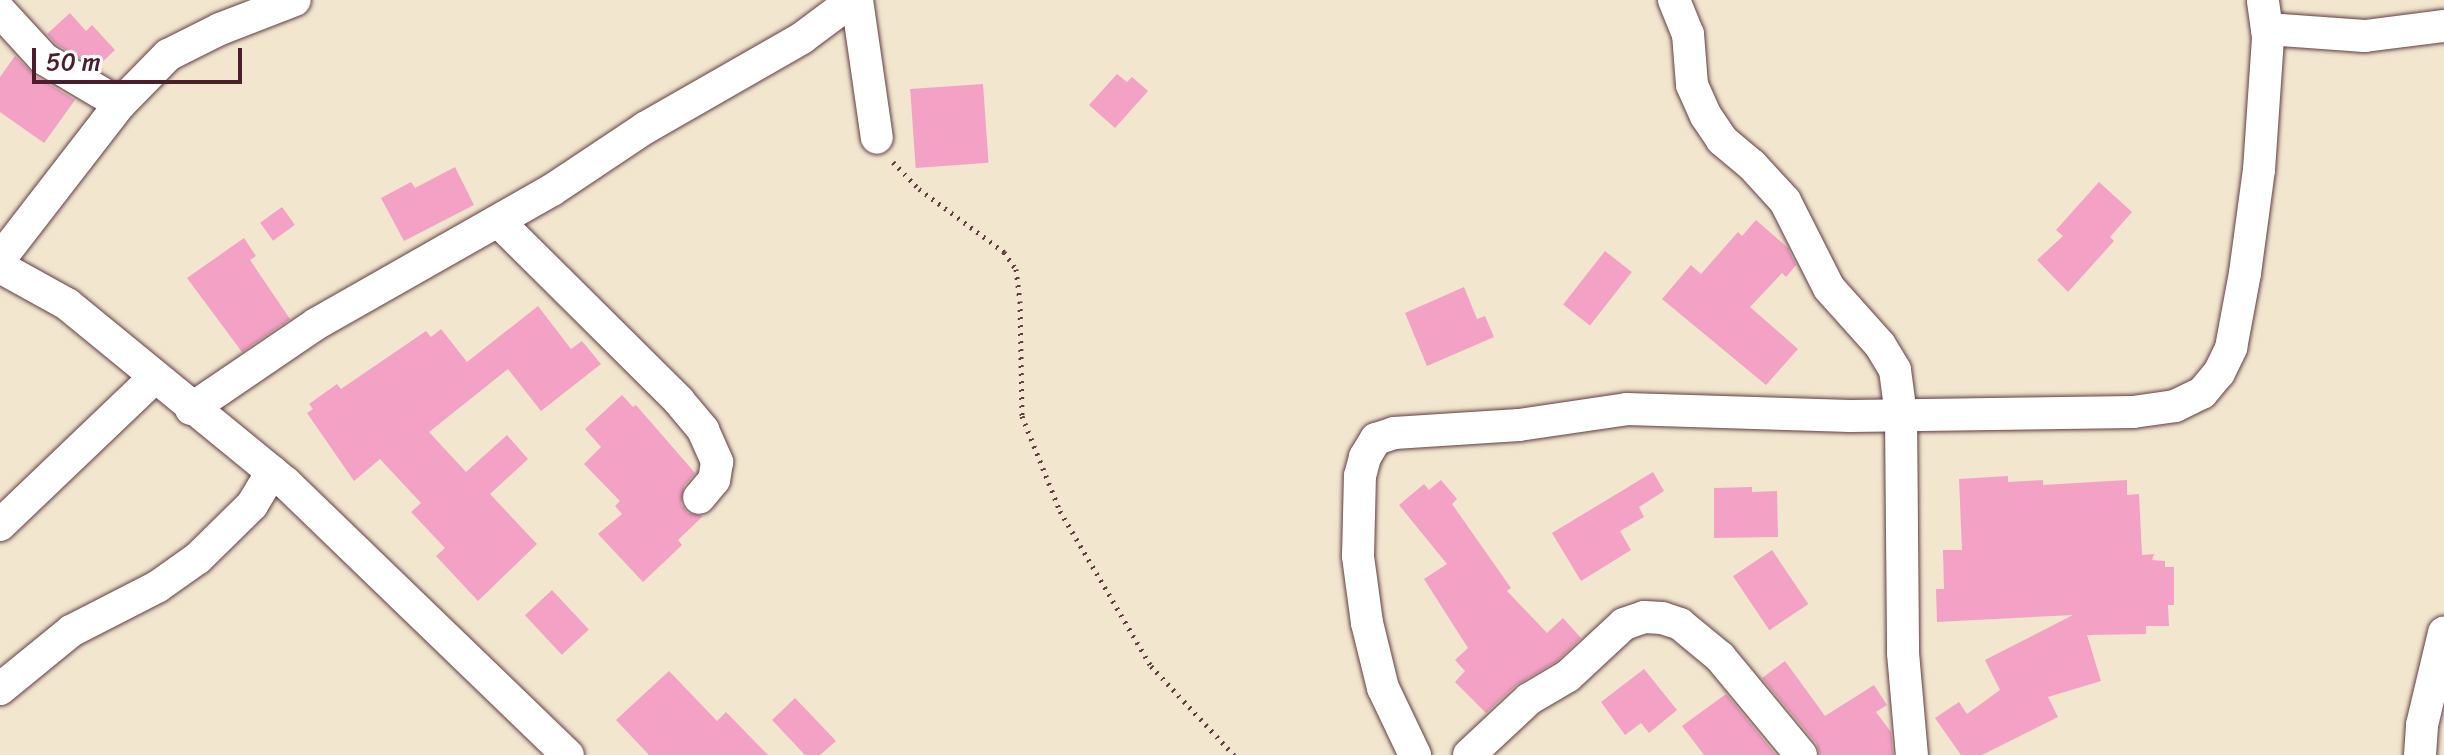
<!DOCTYPE html>
<html>
<head>
<meta charset="utf-8">
<style>
  body { margin:0 }
  #map { position:relative; width:2444px; height:755px; overflow:hidden; background:#f2e6ce; font-family:Sriracha,sans-serif }
  div>[style] { position:absolute }
  [style*='--x'] { left:calc(var(--x)*1px); top:calc(var(--y)*1px); width:calc(var(--w)*1px); rotate:calc(var(--a)*1deg) }
  .building>* { inset:0; background:#f4a1c6; transform-origin:0 0 }
  .path>* { height:5px; margin-top:-2.5px; transform-origin:0; background:repeating-linear-gradient(90deg,#633d43 0 2px,transparent 0 8px) }
  .roads { filter:drop-shadow(0 0 2px #633d43) drop-shadow(0 0 2px #633d43) }
  .minor>* { height:32px; margin:-16px; padding:0 16px; transform-origin:16px; border-radius:16px; background:#fff }
  span { translate:-50% -50%; white-space:nowrap; text-align:center; line-height:1.15; -webkit-text-stroke:8px #fff; paint-order:stroke }
  .scale { position:absolute; left:32px; top:48px; width:210px; height:36px; box-sizing:border-box; border:4px solid #4a1f2b; border-top:0; padding-left:10px; font-size:24px; line-height:28px; white-space:nowrap; color:#4a1f2b; -webkit-text-stroke:6px #fff; paint-order:stroke }
</style>
</head>
<body>
<div id="map">
  <div class="building">
    <i style="clip-path:polygon(70px 13px,86px 31px,92px 25px,115px 50px,96px 68px,56px 44px,47px 34px)"></i>
    <i style="clip-path:polygon(15px 56px,34px 75px,75px 100px,44px 143px,0 112px,0 77px)"></i>
    <i style="clip-path:polygon(1117px 74px,1127px 82px,1132px 77px,1148px 91px,1115px 128px,1089px 105px)"></i>
    <i style="left:983px;top:84px;width:79px;height:73px;rotate:86deg"></i>
    <i style="clip-path:polygon(455px 167px,474px 205px,404px 241px,381px 198px,411px 182px,415px 188px)"></i>
    <i style="clip-path:polygon(2099px 182px,2132px 212px,2110px 237px,2114px 241px,2068px 292px,2037px 260px,2063px 236px,2056px 230px)"></i>
    <i style="left:282px;top:207px;width:22px;height:27px;rotate:54deg"></i>
    <i style="clip-path:polygon(1756px 220px,1788px 248px,1796px 265px,1786px 277px,1782px 273px,1750px 307px,1798px 349px,1766px 385px,1662px 299px,1691px 265px,1701px 274px,1738px 232px,1742px 236px)"></i>
    <i style="clip-path:polygon(244px 238px,256px 256px,250px 260px,290px 319px,242px 352px,187px 278px)"></i>
    <i style="left:1605px;top:251px;width:34px;height:68px;rotate:38deg"></i>
    <i style="clip-path:polygon(1464px 287px,1477px 319px,1485px 316px,1494px 337px,1427px 366px,1405px 313px)"></i>
    <i style="clip-path:polygon(538px 306px,571px 349px,582px 341px,601px 364px,541px 411px,508px 369px,429px 432px,466px 472px,507px 435px,528px 459px,490px 494px,537px 544px,478px 601px,436px 556px,445px 548px,411px 512px,421px 503px,380px 459px,354px 481px,307px 413px,313px 409px,309px 404px,337px 384px,341px 389px,426px 331px,431px 337px,441px 329px,467px 362px)"></i>
    <i style="clip-path:polygon(622px 395px,633px 407px,636px 405px,695px 473px,684px 486px,681px 504px,688px 513px,703px 516px,678px 540px,682px 545px,643px 582px,598px 534px,622px 514px,615px 506px,620px 501px,584px 464px,601px 447px,585px 429px)"></i>
    <i style="clip-path:polygon(1653px 472px,1664px 491px,1639px 507px,1644px 517px,1620px 531px,1631px 550px,1581px 581px,1552px 533px)"></i>
    <i style="clip-path:polygon(2008px 476px,2008px 482px,2043px 480px,2043px 485px,2127px 480px,2127px 495px,2139px 494px,2142px 555px,2154px 554px,2152px 560px,2165px 561px,2165px 567px,2174px 567px,2174px 605px,2168px 605px,2169px 626px,2146px 626px,2146px 634px,2087px 635px,2101px 681px,2048px 697px,2058px 717px,1982px 755px,1961px 755px,1935px 718px,1959px 702px,1967px 714px,2000px 690px,1985px 660px,2073px 615px,1937px 622px,1936px 589px,1944px 589px,1943px 550px,1962px 550px,1959px 479px)"></i>
    <i style="clip-path:polygon(1441px 480px,1457px 499px,1452px 504px,1511px 588px,1507px 591px,1547px 633px,1563px 618px,1581px 638px,1557px 661px,1516px 685px,1486px 713px,1455px 682px,1465px 671px,1455px 660px,1468px 648px,1424px 579px,1447px 564px,1399px 505px,1424px 484px,1429px 490px)"></i>
    <i style="clip-path:polygon(1752px 487px,1752px 492px,1777px 491px,1778px 537px,1714px 538px,1714px 488px)"></i>
    <i style="left:1772px;top:550px;width:65px;height:47px;rotate:56deg"></i>
    <i style="left:552px;top:590px;width:54px;height:37px;rotate:47deg"></i>
    <i style="clip-path:polygon(1785px 661px,1825px 716px,1874px 685px,1887px 705px,1876px 712px,1891px 732px,1893px 755px,1820px 755px,1816px 743px,1762px 678px)"></i>
    <i style="clip-path:polygon(1644px 669px,1677px 710px,1649px 733px,1641px 723px,1625px 735px,1601px 702px)"></i>
    <i style="clip-path:polygon(669px 671px,717px 721px,726px 712px,768px 755px,649px 755px,616px 720px)"></i>
    <i style="clip-path:polygon(1726px 694px,1776px 755px,1704px 755px,1682px 726px)"></i>
    <i style="clip-path:polygon(795px 698px,836px 741px,820px 755px,805px 755px,772px 720px)"></i>
  </div>
  <div class="path">
    <i style="--x:893;--y:162;--w:37;--a:46"></i>
    <i style="--x:919;--y:189;--w:106;--a:36.5"></i>
    <i style="--x:1004;--y:252;--w:21;--a:55"></i>
    <i style="--x:1016;--y:269;--w:32;--a:83"></i>
    <i style="--x:1020;--y:301;--w:115;--a:89"></i>
    <i style="--x:1022;--y:416;--w:102;--a:68.2"></i>
    <i style="--x:1060;--y:511;--w:180;--a:59.6"></i>
    <i style="--x:1151;--y:666;--w:122;--a:47"></i>
  </div>
  <div class="roads">
    <div class="minor">
      <i style="--x:857;--y:0;--w:139;--a:81.8"></i>
      <i style="--x:1674;--y:0;--w:37;--a:68"></i>
      <i style="--x:1688;--y:34;--w:51;--a:85.5"></i>
      <i style="--x:1692;--y:85;--w:34;--a:66"></i>
      <i style="--x:1706;--y:116;--w:29;--a:56"></i>
      <i style="--x:1722;--y:140;--w:39;--a:40"></i>
      <i style="--x:1752;--y:165;--w:49;--a:47.5"></i>
      <i style="--x:1785;--y:201;--w:97;--a:63.2"></i>
      <i style="--x:1829;--y:288;--w:76;--a:48.2"></i>
      <i style="--x:1880;--y:345;--w:29;--a:59"></i>
      <i style="--x:1895;--y:370;--w:45;--a:82.4"></i>
      <i style="--x:1901;--y:415;--w:238;--a:89.5"></i>
      <i style="--x:1903;--y:653;--w:102;--a:85"></i>
      <i style="--x:0;--y:11;--w:65;--a:47.5"></i>
      <i style="--x:44;--y:59;--w:88;--a:30.6"></i>
      <i style="--x:2267;--y:29;--w:98;--a:4.1"></i>
      <i style="--x:2365;--y:36;--w:80;--a:-7.2"></i>
      <i style="--x:499;--y:222;--w:254;--a:44.8"></i>
      <i style="--x:679;--y:401;--w:38;--a:50"></i>
      <i style="--x:703;--y:430;--w:35;--a:66"></i>
      <i style="--x:717;--y:462;--w:18;--a:99"></i>
      <i style="--x:714;--y:480;--w:23;--a:130"></i>
      <i style="--x:0;--y:259;--w:196;--a:-52.3"></i>
      <i style="--x:120;--y:104;--w:69;--a:-45.6"></i>
      <i style="--x:168;--y:55;--w:58;--a:-26.6"></i>
      <i style="--x:220;--y:29;--w:80;--a:-21.1"></i>
      <i style="--x:0;--y:267;--w:77;--a:28.9"></i>
      <i style="--x:67;--y:304;--w:283;--a:39.3"></i>
      <i style="--x:286;--y:483;--w:392;--a:44"></i>
      <i style="--x:191;--y:409;--w:151;--a:-34.2"></i>
      <i style="--x:316;--y:324;--w:271;--a:-29.6"></i>
      <i style="--x:552;--y:190;--w:112;--a:-33.7"></i>
      <i style="--x:645;--y:128;--w:181;--a:-29.8"></i>
      <i style="--x:802;--y:38;--w:64;--a:-36.7"></i>
      <i style="--x:0;--y:525;--w:213;--a:-43.7"></i>
      <i style="--x:0;--y:689;--w:92;--a:-39.2"></i>
      <i style="--x:71;--y:631;--w:97;--a:-27.1"></i>
      <i style="--x:157;--y:587;--w:50;--a:-35.3"></i>
      <i style="--x:198;--y:558;--w:76;--a:-44.5"></i>
      <i style="--x:252;--y:505;--w:39;--a:-59"></i>
      <i style="--x:1415;--y:755;--w:74;--a:-115.5"></i>
      <i style="--x:1383;--y:688;--w:67;--a:-103.8"></i>
      <i style="--x:1367;--y:623;--w:68;--a:-97.7"></i>
      <i style="--x:1358;--y:556;--w:80;--a:-88.6"></i>
      <i style="--x:1360;--y:476;--w:20;--a:-75"></i>
      <i style="--x:1365;--y:457;--w:21;--a:-59"></i>
      <i style="--x:1376;--y:439;--w:19;--a:-18"></i>
      <i style="--x:1394;--y:433;--w:125;--a:-3.7"></i>
      <i style="--x:1519;--y:425;--w:109;--a:-8.4"></i>
      <i style="--x:1627;--y:409;--w:223;--a:1.8"></i>
      <i style="--x:1850;--y:416;--w:283;--a:-0.8"></i>
      <i style="--x:2133;--y:412;--w:42;--a:-8.1"></i>
      <i style="--x:2175;--y:406;--w:30;--a:-26"></i>
      <i style="--x:2202;--y:393;--w:26;--a:-50"></i>
      <i style="--x:2219;--y:373;--w:28;--a:-64"></i>
      <i style="--x:2231;--y:348;--w:76;--a:-79.4"></i>
      <i style="--x:2245;--y:273;--w:104;--a:-82.3"></i>
      <i style="--x:2259;--y:170;--w:133;--a:-86.1"></i>
      <i style="--x:2268;--y:37;--w:37;--a:-98"></i>
      <i style="--x:1469;--y:755;--w:82;--a:-43"></i>
      <i style="--x:1529;--y:699;--w:45;--a:-30.5"></i>
      <i style="--x:1568;--y:676;--w:76;--a:-42.9"></i>
      <i style="--x:1624;--y:624;--w:21;--a:-19"></i>
      <i style="--x:1644;--y:617;--w:18;--a:3"></i>
      <i style="--x:1662;--y:618;--w:19;--a:18"></i>
      <i style="--x:1680;--y:624;--w:52;--a:39.5"></i>
      <i style="--x:1720;--y:657;--w:127;--a:50.4"></i>
      <i style="--x:2420;--y:755;--w:30;--a:-86"></i>
      <i style="--x:2422;--y:725;--w:95;--a:-76.6"></i>
    </div>
  </div>
  <div class="scale">50 m</div>
</div>
</body>
</html>
